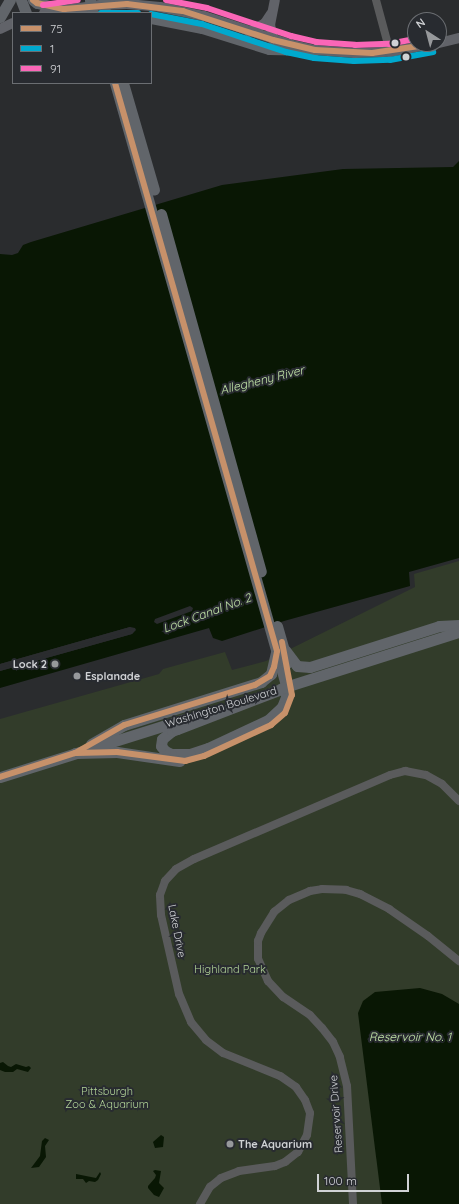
<!DOCTYPE html>
<html>
<head>
<meta charset="utf-8">
<style>
  body { margin:0 }
  #map { position:relative; width:459px; height:1204px; overflow:hidden; background:#2a2c2e; font-family:Quicksand,sans-serif }
  div>[style] { position:absolute }
  [style*='--x'] { left:calc(var(--x)*1px); top:calc(var(--y)*1px); width:calc(var(--w)*1px); rotate:calc(var(--a)*1deg) }
  .green>* { inset:0; background:#323c2a }
  .water>* { inset:0; background:#091704 }
  .pier>* { inset:0; background:#2a2c2e }
  .minor>* { height:8px; margin:-4px; padding:0 4px; transform-origin:4px; border-radius:4px; background:#5a5b5c }
  .major>* { height:10px; margin:-5px; padding:0 5px; transform-origin:5px; border-radius:5px; background:#616369 }
  .highway>* { height:11px; margin:-5.5px; padding:0 5.5px; transform-origin:5.5px; border-radius:5.5px; background:#61656a }
  .bus-1>* { height:6px; margin:-3px; padding:0 3px; transform-origin:3px; border-radius:3px; background:#c7916a }
  .bus-2>* { height:6px; margin:-3px; padding:0 3px; transform-origin:3px; border-radius:3px; background:#00a9ce }
  .bus-3>* { height:6px; margin:-3px; padding:0 3px; transform-origin:3px; border-radius:3px; background:#fa66b7 }
  .dots>* { width:11px; height:11px; translate:-50% -50%; box-sizing:border-box; border:2px solid #282b30; border-radius:50% }
  span { translate:-50% -50%; white-space:nowrap; text-align:center; line-height:1.15; -webkit-text-stroke:4px #282b30; paint-order:stroke }
  .poi-label { font-size:11px; color:#d0d2d5; font-weight:700 }
  .right { translate:-100% -50%; text-align:right }
  .left { translate:0 -50%; text-align:left }
  .street-label { font-size:11px; color:#d0d2d5 }
  .park-label { font-size:11px; color:#b1d397 }
  .water-label { font-size:12px; color:#c3e5a9; font-style:italic }
  .legend { position:absolute; left:12px; top:12px; width:140px; height:72px; box-sizing:border-box; background:#282b30; border:1px solid #6b6e72; margin:0; padding:5px 7px; list-style:none; font-size:12px; color:#d0d2d5 }
  .legend li { display:flex; align-items:center; gap:8px; height:20px }
  .legend b { width:20px; border:1px solid #6b6e72 }
  .north { position:absolute; left:407px; top:12px; width:40px; height:40px; box-sizing:border-box; background:#282b30; border:1px solid #6b6e72; border-radius:50%; rotate:324deg; font-size:11px; font-weight:700; line-height:16px; text-align:center; color:#d0d2d5 }
  .north::after { content:''; display:block; margin:auto; width:14px; height:18px; background:#96989b; clip-path:polygon(50% 0,100% 100%,50% 72%,0 100%) }
  .scale { position:absolute; left:317px; top:1174px; width:92px; height:18px; box-sizing:border-box; border:2px solid #d0d2d5; border-top:0; padding-left:5px; font-size:12px; line-height:14px; white-space:nowrap; color:#d0d2d5; -webkit-text-stroke:3px #282b30; paint-order:stroke }
</style>
</head>
<body>
<div id="map">
  <div class="green">
    <i style="clip-path:polygon(459px 561px,459px 1204px,0 1204px,0 719px,159px 674px,163px 669px,225px 652px,232px 670px,266px 661px,415px 587px,414px 574px)"></i>
  </div>
  <div class="water">
    <i style="clip-path:polygon(459px 161px,459px 558px,409px 572px,410px 586px,284px 621px,222px 641px,213px 638px,209px 628px,0 688px,0 671px,132px 634px,135px 630px,130px 627px,0 664px,0 254px,12px 255px,18px 253px,23px 245px,31px 242px,222px 185px,343px 169px,453px 167px)"></i>
    <i style="clip-path:polygon(420px 988px,442px 994px,459px 1004px,459px 1204px,382px 1204px,358px 1013px,363px 1001px,375px 992px)"></i>
    <i style="clip-path:polygon(3px 1062px,8px 1066px,11px 1067px,16px 1064px,26px 1067px,29px 1066px,31px 1068px,28px 1072px,17px 1069px,13px 1072px,5px 1072px,0 1070px,0 1063px)"></i>
    <i style="clip-path:polygon(161px 1135px,164px 1137px,163px 1147px,155px 1148px,153px 1142px)"></i>
    <i style="clip-path:polygon(45px 1138px,49px 1140px,45px 1146px,46px 1157px,39px 1167px,31px 1168px,40px 1156px,42px 1141px)"></i>
    <i style="clip-path:polygon(155px 1170px,161px 1171px,159px 1183px,164px 1188px,159px 1197px,154px 1195px,148px 1188px,148px 1186px,155px 1178px,156px 1175px,153px 1171px)"></i>
    <i style="clip-path:polygon(100px 1172px,101px 1174px,98px 1180px,95px 1182px,89px 1181px,86px 1183px,83px 1179px,76px 1179px,76px 1174px,96px 1178px)"></i>
  </div>
  <div class="pier">
    <i style="clip-path:polygon(190px 606px,193px 608px,192px 611px,157px 624px,154px 622px,155px 619px)"></i>
    <i style="clip-path:polygon(130px 627px,135px 628px,136px 630px,132px 634px,0 671px,0 669px,131px 632px,133px 630px,0 666px,0 664px)"></i>
  </div>
  <div class="minor">
    <i style="--x:376;--y:0;--w:54;--a:74.9"></i>
    <i style="--x:200;--y:1204;--w:20;--a:-60"></i>
    <i style="--x:210;--y:1187;--w:14;--a:-39"></i>
    <i style="--x:221;--y:1178;--w:19;--a:-21"></i>
    <i style="--x:239;--y:1171;--w:36;--a:-8"></i>
    <i style="--x:275;--y:1166;--w:11;--a:-22"></i>
    <i style="--x:285;--y:1162;--w:16;--a:-38"></i>
    <i style="--x:298;--y:1152;--w:19;--a:-62"></i>
    <i style="--x:307;--y:1135;--w:22;--a:-82"></i>
    <i style="--x:310;--y:1113;--w:14;--a:-111"></i>
    <i style="--x:305;--y:1100;--w:16;--a:-125"></i>
    <i style="--x:296;--y:1087;--w:19;--a:-145"></i>
    <i style="--x:280;--y:1076;--w:61;--a:-158"></i>
    <i style="--x:223;--y:1053;--w:21;--a:-143"></i>
    <i style="--x:206;--y:1040;--w:23;--a:-130"></i>
    <i style="--x:191;--y:1022;--w:30;--a:-113"></i>
    <i style="--x:179;--y:994;--w:81;--a:-102.8"></i>
    <i style="--x:161;--y:915;--w:20;--a:-93"></i>
    <i style="--x:160;--y:895;--w:15;--a:-70"></i>
    <i style="--x:165;--y:881;--w:16;--a:-47"></i>
    <i style="--x:176;--y:869;--w:21;--a:-29"></i>
    <i style="--x:194;--y:859;--w:213;--a:-23.2"></i>
    <i style="--x:390;--y:775;--w:16;--a:-15"></i>
    <i style="--x:405;--y:771;--w:21;--a:11"></i>
    <i style="--x:426;--y:775;--w:18;--a:29"></i>
    <i style="--x:442;--y:784;--w:24;--a:45"></i>
    <i style="--x:353;--y:1204;--w:118;--a:-92.9"></i>
    <i style="--x:347;--y:1086;--w:30;--a:-104"></i>
    <i style="--x:340;--y:1057;--w:17;--a:-115"></i>
    <i style="--x:333;--y:1042;--w:18;--a:-128"></i>
    <i style="--x:322;--y:1028;--w:18;--a:-133"></i>
    <i style="--x:310;--y:1015;--w:32;--a:-146"></i>
    <i style="--x:283;--y:997;--w:22;--a:-133"></i>
    <i style="--x:268;--y:981;--w:24;--a:-114"></i>
    <i style="--x:258;--y:959;--w:18;--a:-90"></i>
    <i style="--x:258;--y:941;--w:9;--a:-69"></i>
    <i style="--x:261;--y:933;--w:25;--a:-58"></i>
    <i style="--x:274;--y:912;--w:19;--a:-39"></i>
    <i style="--x:289;--y:900;--w:23;--a:-23"></i>
    <i style="--x:310;--y:891;--w:12;--a:-9"></i>
    <i style="--x:322;--y:889;--w:24;--a:2"></i>
    <i style="--x:346;--y:890;--w:15;--a:16"></i>
    <i style="--x:360;--y:894;--w:33;--a:27"></i>
    <i style="--x:389;--y:909;--w:47;--a:34.7"></i>
    <i style="--x:428;--y:936;--w:40;--a:39"></i>
  </div>
  <div class="major">
    <i style="--x:44;--y:13;--w:57;--a:-8.1"></i>
    <i style="--x:100;--y:5;--w:27;--a:-2"></i>
    <i style="--x:127;--y:4;--w:33;--a:5"></i>
    <i style="--x:160;--y:7;--w:45;--a:11.6"></i>
    <i style="--x:204;--y:16;--w:89;--a:18.2"></i>
    <i style="--x:289;--y:44;--w:27;--a:13"></i>
    <i style="--x:315;--y:50;--w:40;--a:4.3"></i>
    <i style="--x:355;--y:53;--w:35;--a:-2"></i>
    <i style="--x:390;--y:52;--w:43;--a:-10.8"></i>
    <i style="--x:0;--y:29;--w:14;--a:-25"></i>
    <i style="--x:249;--y:32;--w:18;--a:-29"></i>
    <i style="--x:265;--y:23;--w:11;--a:-56"></i>
    <i style="--x:273;--y:40;--w:15;--a:-101"></i>
    <i style="--x:270;--y:25;--w:25;--a:-79"></i>
    <i style="--x:439;--y:43;--w:21;--a:-14"></i>
  </div>
  <div class="highway">
    <i style="--x:21;--y:0;--w:14;--a:69"></i>
    <i style="--x:33;--y:0;--w:5;--a:37"></i>
    <i style="--x:37;--y:3;--w:28;--a:13"></i>
    <i style="--x:90;--y:0;--w:13;--a:77"></i>
    <i style="--x:104;--y:0;--w:13;--a:86"></i>
    <i style="--x:0;--y:17;--w:20;--a:-60"></i>
    <i style="--x:151;--y:18;--w:52;--a:11.1"></i>
    <i style="--x:202;--y:28;--w:70;--a:17.4"></i>
    <i style="--x:269;--y:49;--w:46;--a:1.2"></i>
    <i style="--x:115;--y:83;--w:626;--a:74.14"></i>
    <i style="--x:286;--y:685;--w:12;--a:90"></i>
    <i style="--x:286;--y:697;--w:11;--a:112"></i>
    <i style="--x:282;--y:707;--w:19;--a:137"></i>
    <i style="--x:268;--y:720;--w:66;--a:155"></i>
    <i style="--x:208;--y:748;--w:19;--a:162"></i>
    <i style="--x:190;--y:754;--w:19;--a:180"></i>
    <i style="--x:171;--y:754;--w:7;--a:-153"></i>
    <i style="--x:165;--y:751;--w:6;--a:-129"></i>
    <i style="--x:161;--y:746;--w:7;--a:-82"></i>
    <i style="--x:162;--y:739;--w:13;--a:-39"></i>
    <i style="--x:172;--y:731;--w:5;--a:-22"></i>
    <i style="--x:177;--y:729;--w:120;--a:-21"></i>
    <i style="--x:123;--y:83;--w:111;--a:73.8"></i>
    <i style="--x:161;--y:214;--w:371;--a:74.4"></i>
    <i style="--x:277;--y:626;--w:25;--a:74"></i>
    <i style="--x:284;--y:650;--w:14;--a:82"></i>
    <i style="--x:285;--y:650;--w:20;--a:53"></i>
    <i style="--x:297;--y:666;--w:13;--a:4"></i>
    <i style="--x:310;--y:667;--w:135;--a:-17.6"></i>
    <i style="--x:439;--y:626;--w:20;--a:-3"></i>
    <i style="--x:282;--y:688;--w:186;--a:-17.6"></i>
    <i style="--x:91;--y:744;--w:38;--a:-30"></i>
    <i style="--x:124;--y:725;--w:144;--a:-17.4"></i>
    <i style="--x:261;--y:682;--w:13;--a:-39"></i>
    <i style="--x:271;--y:674;--w:22;--a:-77"></i>
    <i style="--x:75;--y:753;--w:42;--a:-1.4"></i>
    <i style="--x:117;--y:752;--w:63;--a:8.3"></i>
    <i style="--x:0;--y:777;--w:197;--a:-17.4"></i>
  </div>
  <div class="bus-1">
    <i style="--x:33;--y:0;--w:5;--a:37"></i>
    <i style="--x:37;--y:3;--w:28;--a:13"></i>
    <i style="--x:64;--y:9;--w:63;--a:-4.5"></i>
    <i style="--x:127;--y:4;--w:56;--a:7.1"></i>
    <i style="--x:183;--y:11;--w:95;--a:17.9"></i>
    <i style="--x:273;--y:40;--w:43;--a:13.4"></i>
    <i style="--x:315;--y:50;--w:57;--a:3"></i>
    <i style="--x:372;--y:53;--w:61;--a:-8.5"></i>
    <i style="--x:76;--y:753;--w:41;--a:-1.4"></i>
    <i style="--x:117;--y:752;--w:69;--a:7.5"></i>
    <i style="--x:185;--y:761;--w:20;--a:-15"></i>
    <i style="--x:204;--y:756;--w:74;--a:-24.8"></i>
    <i style="--x:271;--y:725;--w:18;--a:-41"></i>
    <i style="--x:285;--y:713;--w:19;--a:-69"></i>
    <i style="--x:292;--y:695;--w:54;--a:-100.7"></i>
    <i style="--x:0;--y:777;--w:79;--a:-17.7"></i>
    <i style="--x:75;--y:753;--w:56;--a:-29.7"></i>
    <i style="--x:124;--y:725;--w:137;--a:-17"></i>
    <i style="--x:255;--y:685;--w:17;--a:-31"></i>
    <i style="--x:270;--y:676;--w:10;--a:-66"></i>
    <i style="--x:274;--y:667;--w:16;--a:-79"></i>
    <i style="--x:277;--y:651;--w:591;--a:-105.92"></i>
  </div>
  <div class="bus-2">
    <i style="--x:101;--y:13;--w:37;--a:0"></i>
    <i style="--x:151;--y:14;--w:52;--a:11.1"></i>
    <i style="--x:202;--y:24;--w:89;--a:18.4"></i>
    <i style="--x:286;--y:52;--w:29;--a:12"></i>
    <i style="--x:314;--y:58;--w:40;--a:4.3"></i>
    <i style="--x:354;--y:61;--w:36;--a:-2"></i>
    <i style="--x:390;--y:60;--w:44;--a:-10.5"></i>
  </div>
  <div class="bus-3">
    <i style="--x:166;--y:0;--w:42;--a:11"></i>
    <i style="--x:207;--y:8;--w:89;--a:18.4"></i>
    <i style="--x:291;--y:36;--w:26;--a:13"></i>
    <i style="--x:316;--y:42;--w:39;--a:4"></i>
    <i style="--x:355;--y:45;--w:34;--a:-2"></i>
    <i style="--x:389;--y:44;--w:26;--a:-11"></i>
    <i style="--x:43;--y:5;--w:35;--a:-8"></i>
  </div>
  <div class="dots">
    <i style="left:395px;top:43px;background:#d0d2d5"></i>
    <i style="left:406px;top:57px;background:#d0d2d5"></i>
    <i style="left:55px;top:664px;background:#96989b"></i>
    <i style="left:77px;top:676px;background:#96989b"></i>
    <i style="left:230px;top:1144px;background:#96989b"></i>
  </div>
  <div class="poi-label">
    <span class="right" style="left:47px;top:664px">Lock 2</span>
    <span class="left" style="left:85px;top:676px">Esplanade</span>
    <span class="left" style="left:238px;top:1144px">The Aquarium</span>
  </div>
  <div class="street-label">
    <span style="left:221px;top:707px;rotate:-17deg">Washington Boulevard</span>
    <span style="left:177px;top:931px;rotate:79deg">Lake Drive</span>
    <span style="left:336px;top:1114px;rotate:-94deg">Reservoir Drive</span>
  </div>
  <div class="park-label">
    <span style="left:230px;top:969px">Highland Park</span>
    <span style="left:107px;top:1098px">Pittsburgh<br>Zoo &amp; Aquarium</span>
  </div>
  <div class="water-label">
    <span style="left:262px;top:380px;rotate:-14deg">Allegheny River</span>
    <span style="left:207px;top:613px;rotate:-20deg">Lock Canal No. 2</span>
    <span style="left:410px;top:1037px">Reservoir No. 1</span>
  </div>
  <ul class="legend">
  <li><b style="height:5px;background:#c7916a"></b>75</li>
  <li><b style="height:5px;background:#00a9ce"></b>1</li>
  <li><b style="height:5px;background:#fa66b7"></b>91</li>
  </ul>
  <div class="north">N</div>
  <div class="scale">100 m</div>
</div>
</body>
</html>
